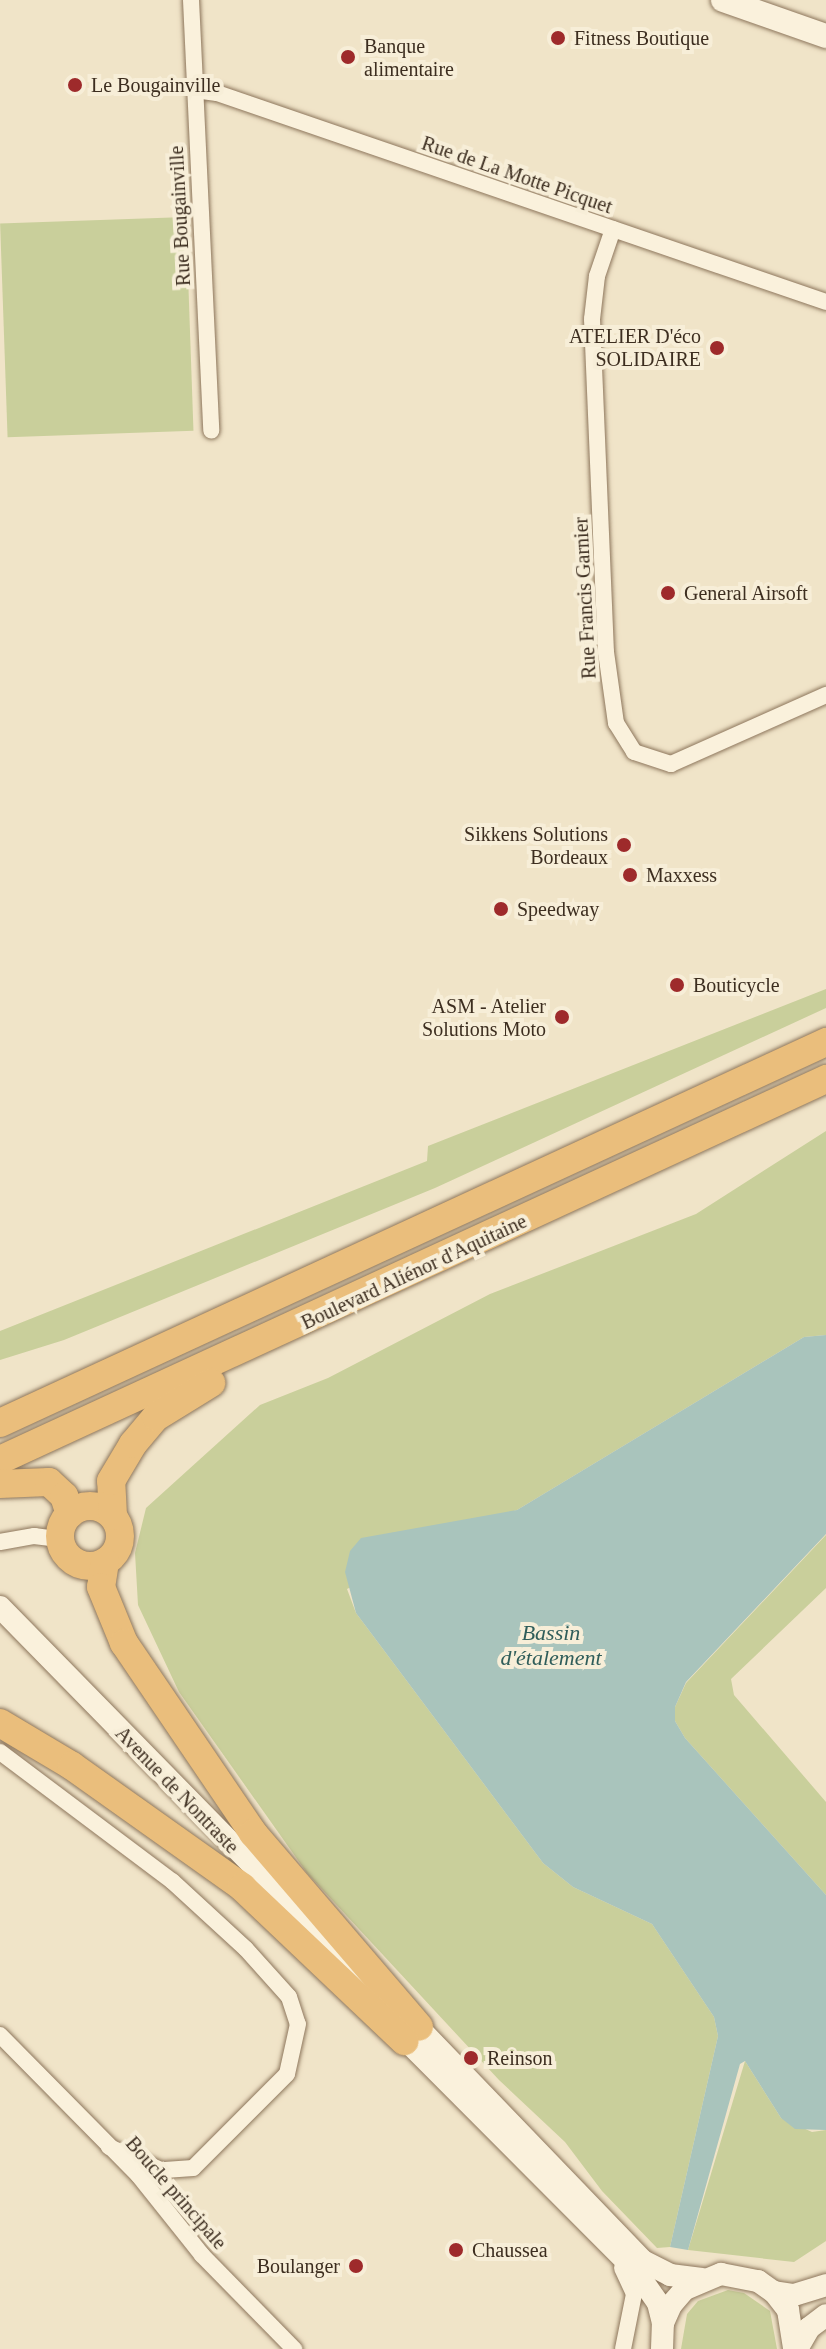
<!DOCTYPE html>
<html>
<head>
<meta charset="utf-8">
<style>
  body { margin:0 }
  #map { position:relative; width:826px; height:2349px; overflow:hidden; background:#f0e4c8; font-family:Georgia,serif }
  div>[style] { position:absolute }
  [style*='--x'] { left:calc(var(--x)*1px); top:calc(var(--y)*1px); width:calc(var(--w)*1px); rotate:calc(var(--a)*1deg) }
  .green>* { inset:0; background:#c9cf9b; transform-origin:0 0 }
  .water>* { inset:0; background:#a9c4bc }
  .roads { filter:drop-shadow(0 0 2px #8d765c) drop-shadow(0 0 2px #8d765c) }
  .minor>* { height:16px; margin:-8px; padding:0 8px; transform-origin:8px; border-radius:8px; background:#faf1dc }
  .tertiary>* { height:22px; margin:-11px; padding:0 11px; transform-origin:11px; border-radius:11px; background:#faf1dc }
  .secondary>* { height:24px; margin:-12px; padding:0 12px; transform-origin:12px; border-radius:12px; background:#faf1dc }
  .trunk>* { height:28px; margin:-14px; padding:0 14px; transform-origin:14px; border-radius:14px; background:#eabe7c }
  .trunk>.ring { margin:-14px; padding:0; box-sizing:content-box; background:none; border:28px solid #eabe7c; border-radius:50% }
  .dots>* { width:22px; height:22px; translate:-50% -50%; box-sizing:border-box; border:4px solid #f7eed8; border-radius:50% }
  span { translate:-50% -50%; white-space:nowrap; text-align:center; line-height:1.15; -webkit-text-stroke:8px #f7eed8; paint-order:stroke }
  .poi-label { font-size:20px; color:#3d2e20 }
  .left { translate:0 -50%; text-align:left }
  .right { translate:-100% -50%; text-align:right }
  .street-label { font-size:20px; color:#3d2e20 }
  .water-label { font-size:22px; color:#2f5d5a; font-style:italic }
</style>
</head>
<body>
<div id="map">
  <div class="green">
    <i style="left:186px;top:217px;width:214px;height:186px;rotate:88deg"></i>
    <i style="clip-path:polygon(826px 989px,826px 1008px,435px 1188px,64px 1340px,0 1360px,0 1331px,427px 1161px,428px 1146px)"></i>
    <i style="clip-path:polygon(826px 1131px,826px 1335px,804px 1337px,517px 1510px,484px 1520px,347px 1589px,356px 1613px,543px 1863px,573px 1887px,652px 1924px,714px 2017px,718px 2036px,670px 2247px,657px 2248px,602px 2191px,565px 2142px,499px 2080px,307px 1873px,179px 1692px,138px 1605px,135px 1553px,146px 1508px,260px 1405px,328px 1378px,490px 1294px,696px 1214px)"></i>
    <i style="clip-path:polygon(826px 1535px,826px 1588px,731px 1679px,734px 1695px,826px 1802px,826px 1895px,685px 1738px,675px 1721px,675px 1707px,686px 1683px)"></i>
    <i style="clip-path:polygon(745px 2061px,781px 2118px,812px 2132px,826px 2130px,826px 2241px,794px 2262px,688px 2250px)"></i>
    <i style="clip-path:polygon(728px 2290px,744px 2293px,770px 2311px,777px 2349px,681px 2349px,687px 2314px,698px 2301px)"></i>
  </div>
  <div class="water">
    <i style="clip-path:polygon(826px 1335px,826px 1534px,686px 1682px,675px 1707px,675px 1721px,685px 1738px,826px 1895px,826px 2130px,795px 2129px,781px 2118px,745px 2061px,740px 2064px,688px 2250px,670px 2247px,718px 2036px,714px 2017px,652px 1924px,573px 1887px,543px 1863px,356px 1613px,345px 1572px,350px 1551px,361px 1538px,517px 1510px,804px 1337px)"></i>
  </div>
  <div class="roads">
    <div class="minor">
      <i style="--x:191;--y:0;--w:431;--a:87.3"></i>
      <i style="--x:195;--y:90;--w:22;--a:8"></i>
      <i style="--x:217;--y:93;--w:644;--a:18.94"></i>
      <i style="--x:613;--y:229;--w:50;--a:108.8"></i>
      <i style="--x:597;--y:276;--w:43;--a:96.6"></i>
      <i style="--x:592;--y:319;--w:333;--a:87.6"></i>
      <i style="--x:606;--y:652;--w:72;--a:82"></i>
      <i style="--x:616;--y:723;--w:34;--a:58"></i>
      <i style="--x:634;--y:752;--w:39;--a:18"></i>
      <i style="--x:671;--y:764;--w:170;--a:-24"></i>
      <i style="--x:0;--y:1542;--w:35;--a:-10"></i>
      <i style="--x:34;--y:1536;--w:17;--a:7"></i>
      <i style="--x:51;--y:1538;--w:14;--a:39"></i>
      <i style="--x:0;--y:1752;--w:215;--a:36.9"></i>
      <i style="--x:172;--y:1881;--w:100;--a:42.6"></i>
      <i style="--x:246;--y:1949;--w:64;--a:48.1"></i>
      <i style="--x:289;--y:1997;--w:28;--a:72"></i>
      <i style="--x:298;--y:2024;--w:51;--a:102.4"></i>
      <i style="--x:287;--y:2074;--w:133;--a:135"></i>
      <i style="--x:193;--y:2168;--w:32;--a:176"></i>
      <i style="--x:161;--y:2170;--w:57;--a:-156.1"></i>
      <i style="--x:0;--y:2035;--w:198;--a:45.4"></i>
      <i style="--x:139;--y:2176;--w:101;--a:51.4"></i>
      <i style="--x:202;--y:2255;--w:132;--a:45.6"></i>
      <i style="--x:622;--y:2268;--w:29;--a:65"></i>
      <i style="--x:634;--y:2294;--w:56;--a:101.3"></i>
    </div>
    <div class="tertiary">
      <i style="--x:0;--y:1607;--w:539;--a:45.6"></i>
      <i style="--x:407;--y:2016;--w:340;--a:46.1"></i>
      <i style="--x:643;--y:2261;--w:30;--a:27"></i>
      <i style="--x:670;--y:2275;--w:32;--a:7"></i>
      <i style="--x:394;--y:2028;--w:342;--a:45.1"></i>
      <i style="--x:635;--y:2270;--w:40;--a:55.1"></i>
      <i style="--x:658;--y:2303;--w:21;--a:76"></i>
      <i style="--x:774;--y:2292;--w:20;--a:9"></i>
      <i style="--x:794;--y:2295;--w:34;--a:-17"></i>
      <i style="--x:662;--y:2349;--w:26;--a:-88"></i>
      <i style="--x:663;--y:2323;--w:20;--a:-66"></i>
      <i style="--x:671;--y:2305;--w:21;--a:-49"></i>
      <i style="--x:685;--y:2289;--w:39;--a:-23"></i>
      <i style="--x:721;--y:2274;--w:38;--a:11"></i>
      <i style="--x:758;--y:2281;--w:19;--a:35"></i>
      <i style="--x:774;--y:2292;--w:23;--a:52"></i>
      <i style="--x:788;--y:2310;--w:39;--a:81"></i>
      <i style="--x:797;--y:2349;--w:24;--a:-60"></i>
      <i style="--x:809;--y:2328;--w:21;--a:-37"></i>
    </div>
    <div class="secondary">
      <i style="--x:723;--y:0;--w:109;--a:19.3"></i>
    </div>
    <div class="trunk">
      <i style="--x:0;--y:1423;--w:910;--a:-24.76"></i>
      <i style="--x:0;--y:1460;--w:910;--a:-24.76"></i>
      <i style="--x:0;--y:1484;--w:49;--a:-2.3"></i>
      <i style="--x:49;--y:1482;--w:21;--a:43"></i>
      <i style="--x:64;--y:1496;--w:19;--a:72"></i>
      <i class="ring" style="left:60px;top:1506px;width:32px;height:32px"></i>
      <i style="--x:113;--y:1516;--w:35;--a:-93"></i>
      <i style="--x:111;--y:1481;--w:43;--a:-59.3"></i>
      <i style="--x:133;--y:1444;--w:35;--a:-50"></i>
      <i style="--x:156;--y:1417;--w:65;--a:-31.7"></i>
      <i style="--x:105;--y:1562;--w:25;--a:99"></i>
      <i style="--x:101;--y:1587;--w:61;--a:67.7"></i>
      <i style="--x:124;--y:1643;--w:230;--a:55.8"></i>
      <i style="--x:253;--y:1833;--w:255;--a:49.4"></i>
      <i style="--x:0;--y:1723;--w:84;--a:30.8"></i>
      <i style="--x:72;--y:1766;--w:209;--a:35.4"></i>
      <i style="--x:242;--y:1887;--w:224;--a:43.5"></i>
    </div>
  </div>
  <div class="dots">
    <i style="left:558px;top:38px;background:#9e2a2b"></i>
    <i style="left:348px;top:57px;background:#9e2a2b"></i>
    <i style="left:75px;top:85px;background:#9e2a2b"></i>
    <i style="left:717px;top:348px;background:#9e2a2b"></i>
    <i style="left:668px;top:593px;background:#9e2a2b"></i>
    <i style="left:624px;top:845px;background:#9e2a2b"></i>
    <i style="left:630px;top:875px;background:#9e2a2b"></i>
    <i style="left:501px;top:909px;background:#9e2a2b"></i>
    <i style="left:677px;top:985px;background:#9e2a2b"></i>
    <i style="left:562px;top:1017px;background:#9e2a2b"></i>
    <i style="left:471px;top:2058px;background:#9e2a2b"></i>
    <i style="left:456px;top:2250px;background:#9e2a2b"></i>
    <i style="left:356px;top:2266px;background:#9e2a2b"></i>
  </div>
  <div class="poi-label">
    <span class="left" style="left:574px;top:38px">Fitness Boutique</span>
    <span class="left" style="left:364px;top:58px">Banque<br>alimentaire</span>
    <span class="left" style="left:91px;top:85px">Le Bougainville</span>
    <span class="right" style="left:701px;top:348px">ATELIER D'éco<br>SOLIDAIRE</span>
    <span class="left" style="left:684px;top:593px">General Airsoft</span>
    <span class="right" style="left:608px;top:846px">Sikkens Solutions<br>Bordeaux</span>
    <span class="left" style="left:646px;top:875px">Maxxess</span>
    <span class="left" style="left:517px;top:909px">Speedway</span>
    <span class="left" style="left:693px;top:985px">Bouticycle</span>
    <span class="right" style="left:546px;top:1018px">ASM - Atelier<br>Solutions Moto</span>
    <span class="left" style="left:487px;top:2058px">Reinson</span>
    <span class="left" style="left:472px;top:2250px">Chaussea</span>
    <span class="right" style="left:340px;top:2266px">Boulanger</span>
  </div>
  <div class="street-label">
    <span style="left:517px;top:175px;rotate:19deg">Rue de La Motte Picquet</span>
    <span style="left:180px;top:216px;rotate:-93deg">Rue Bougainville</span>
    <span style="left:585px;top:598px;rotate:-93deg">Rue Francis Garnier</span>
    <span style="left:414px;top:1272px;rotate:-25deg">Boulevard Aliénor d'Aquitaine</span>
    <span style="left:177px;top:1790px;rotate:46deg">Avenue de Nontraste</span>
    <span style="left:176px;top:2193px;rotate:49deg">Boucle principale</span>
  </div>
  <div class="water-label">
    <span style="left:551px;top:1645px">Bassin<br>d'étalement</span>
  </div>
</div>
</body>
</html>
